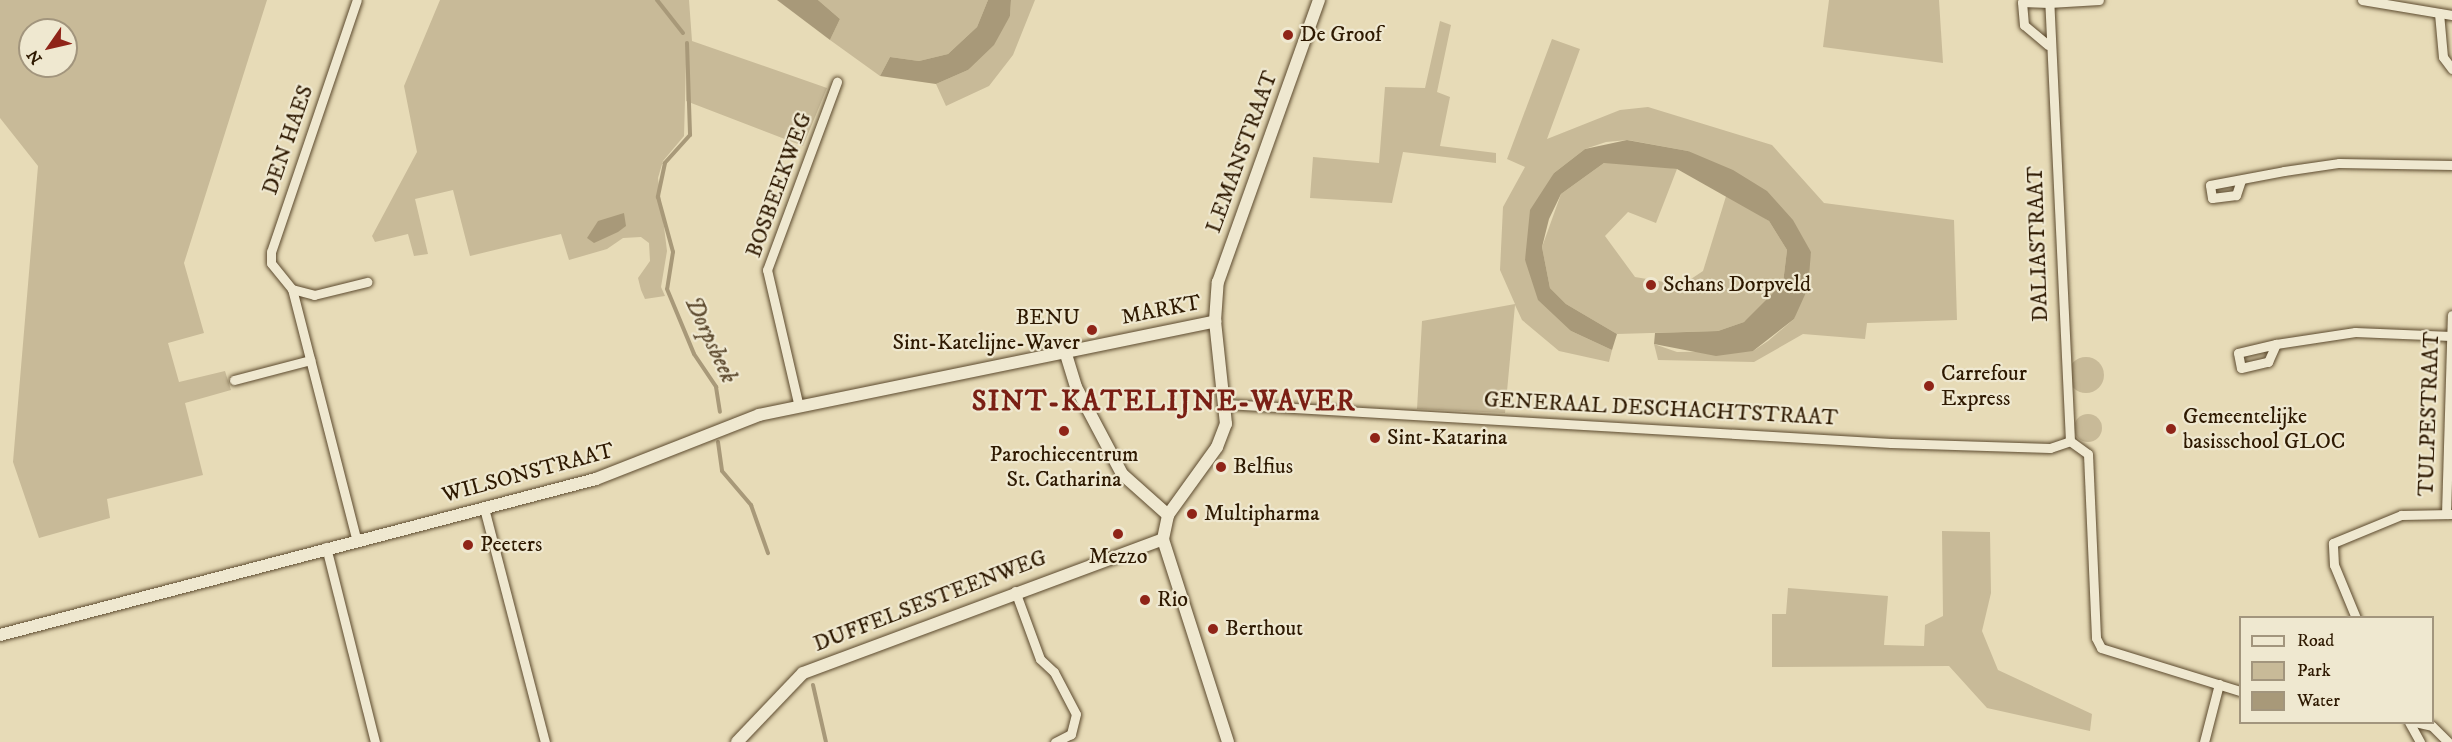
<!DOCTYPE html>
<html>
<head>
<meta charset="utf-8">
<style>
  body { margin:0 }
  #map { position:relative; width:2452px; height:742px; overflow:hidden; background:#e7dbb7; font-family:"IM FELL DW Pica",serif }
  div>[style] { position:absolute }
  [style*='--x'] { left:calc(var(--x)*1px); top:calc(var(--y)*1px); width:calc(var(--w)*1px); rotate:calc(var(--a)*1deg) }
  .green>* { inset:0; background:#c8ba98 }
  .round { border-radius:50% }
  .water>* { inset:0; background:#a89979 }
  .stream>* { height:4px; margin:-2px; padding:0 2px; transform-origin:2px; border-radius:2px; background:#a89979 }
  .roads { filter:drop-shadow(0 0 2px #5c4a2e) drop-shadow(0 0 2px #5c4a2e) }
  .minor>* { height:9px; margin:-4.5px; padding:0 4.5px; transform-origin:4.5px; border-radius:4.5px; background:#efe8d0 }
  .tertiary>* { height:12px; margin:-6px; padding:0 6px; transform-origin:6px; border-radius:6px; background:#efe8d0 }
  .dots>* { width:16px; height:16px; translate:-50% -50%; box-sizing:border-box; border:3px solid #efe8d0; border-radius:50% }
  span { translate:-50% -50%; white-space:nowrap; text-align:center; line-height:1.15; -webkit-text-stroke:4.5px #efe8d0; paint-order:stroke }
  .poi-label { font-size:22px; color:#2e1901 }
  .left { translate:0 -50%; text-align:left }
  .right { translate:-100% -50%; text-align:right }
  .street-label { font-size:22px; color:#2e1901 }
  .water-label { font-size:24px; color:#5f4c31; font-style:italic }
  .district-label { font-size:28px; color:#7a1f14; font-weight:700; letter-spacing:1.5px }
  .legend { position:absolute; left:2239px; top:616px; width:195px; height:108px; box-sizing:border-box; background:#efe8d0; border:2px solid #a2957d; margin:0; padding:8px 10px; list-style:none; font-size:18px; color:#2e1901 }
  .legend li { display:flex; align-items:center; gap:12px; height:30px }
  .legend b { width:30px; border:2px solid #a2957d }
  .north { position:absolute; left:18px; top:18px; width:60px; height:60px; box-sizing:border-box; background:#efe8d0; border:2px solid #a2957d; border-radius:50%; rotate:236deg; font-size:16px; font-weight:700; line-height:24px; text-align:center; color:#2e1901 }
  .north::after { content:''; display:block; margin:auto; width:21px; height:27px; background:#8f2418; clip-path:polygon(50% 0,100% 100%,50% 72%,0 100%) }
</style>
</head>
<body>
<div id="map">
  <div class="green">
    <i style="clip-path:polygon(evenodd,0 0,267px 0,184px 263px,204px 333px,168px 343px,179px 382px,225px 371px,231px 390px,185px 403px,203px 475px,107px 499px,110px 518px,39px 538px,13px 462px,38px 166px,0 118px,0 0,30px 30px,66px 30px,66px 66px,30px 66px,30px 30px)"></i>
    <i style="clip-path:polygon(440px 0,689px 0,692px 41px,827px 88px,803px 146px,686px 101px,686px 64px,684px 136px,663px 161px,658px 178px,667px 251px,661px 287px,665px 296px,645px 299px,641px 290px,638px 278px,650px 261px,649px 243px,641px 237px,623px 238px,607px 249px,569px 260px,561px 234px,470px 256px,453px 190px,415px 199px,428px 254px,414px 256px,408px 234px,375px 242px,372px 236px,417px 152px,404px 86px)"></i>
    <i style="clip-path:polygon(818px 0,988px 0,977px 27px,948px 54px,919px 61px,890px 57px,880px 76px,830px 40px,840px 19px)"></i>
    <i style="clip-path:polygon(1011px 0,1035px 0,1013px 55px,989px 86px,946px 106px,936px 84px,968px 70px,1010px 16px)"></i>
    <i style="clip-path:polygon(1829px 0,1939px 0,1943px 63px,1823px 47px)"></i>
    <i style="clip-path:polygon(1440px 21px,1451px 25px,1437px 92px,1450px 97px,1440px 146px,1496px 153px,1496px 163px,1403px 152px,1392px 203px,1310px 198px,1313px 157px,1379px 163px,1385px 87px,1425px 88px)"></i>
    <i style="clip-path:polygon(1552px 39px,1580px 49px,1547px 139px,1620px 110px,1648px 107px,1772px 145px,1824px 203px,1954px 220px,1957px 320px,1867px 323px,1865px 339px,1803px 334px,1754px 362px,1658px 360px,1654px 344px,1677px 352px,1753px 351px,1768px 341px,1794px 319px,1811px 252px,1688px 151px,1628px 140px,1606px 142px,1585px 149px,1554px 173px,1525px 260px,1571px 331px,1612px 350px,1609px 362px,1559px 351px,1522px 320px,1515px 305px,1505px 413px,1417px 409px,1422px 321px,1515px 304px,1500px 270px,1503px 207px,1525px 167px,1507px 159px)"></i>
    <i style="clip-path:polygon(1634px 162px,1677px 169px,1656px 223px,1628px 212px,1605px 236px,1635px 277px,1682px 285px,1703px 271px,1727px 193px,1769px 221px,1787px 250px,1783px 283px,1763px 308px,1744px 322px,1718px 331px,1617px 334px,1566px 304px,1550px 288px,1542px 247px,1561px 194px,1604px 163px)"></i>
    <i class="round" style="left:2068px;top:357px;width:36px;height:36px"></i>
    <i class="round" style="left:2074px;top:414px;width:28px;height:28px"></i>
    <i style="clip-path:polygon(1942px 531px,1990px 532px,1991px 593px,1982px 631px,1998px 670px,2092px 714px,2090px 731px,1987px 708px,1949px 666px,1772px 667px,1772px 614px,1786px 614px,1788px 588px,1888px 596px,1884px 645px,1924px 646px,1925px 625px,1943px 616px)"></i>
  </div>
  <div class="water">
    <i style="clip-path:polygon(777px 0,818px 0,840px 19px,830px 40px)"></i>
    <i style="clip-path:polygon(988px 0,1011px 0,1010px 16px,994px 45px,968px 70px,936px 84px,880px 76px,890px 57px,919px 61px,948px 54px,977px 27px)"></i>
    <i style="clip-path:polygon(1627px 140px,1688px 151px,1733px 170px,1767px 191px,1793px 220px,1811px 252px,1808px 288px,1794px 319px,1753px 351px,1716px 356px,1654px 344px,1655px 333px,1718px 331px,1744px 322px,1783px 283px,1787px 250px,1769px 221px,1677px 169px,1604px 163px,1561px 194px,1549px 219px,1542px 247px,1550px 288px,1566px 304px,1617px 334px,1612px 350px,1571px 331px,1538px 300px,1525px 260px,1530px 210px,1554px 173px,1585px 149px)"></i>
    <i style="clip-path:polygon(624px 213px,626px 226px,618px 232px,594px 243px,587px 238px,598px 221px)"></i>
  </div>
  <div class="stream">
    <i style="--x:657;--y:0;--w:42;--a:51.8"></i>
    <i style="--x:687;--y:43;--w:92;--a:88.1"></i>
    <i style="--x:690;--y:135;--w:38;--a:132"></i>
    <i style="--x:665;--y:163;--w:35;--a:102"></i>
    <i style="--x:658;--y:197;--w:57;--a:74.7"></i>
    <i style="--x:673;--y:252;--w:37;--a:99"></i>
    <i style="--x:667;--y:289;--w:70;--a:67.4"></i>
    <i style="--x:694;--y:354;--w:40;--a:56"></i>
    <i style="--x:716;--y:387;--w:25;--a:81"></i>
    <i style="--x:718;--y:442;--w:29;--a:82"></i>
    <i style="--x:722;--y:471;--w:45;--a:49.5"></i>
    <i style="--x:751;--y:505;--w:51;--a:70.5"></i>
    <i style="--x:813;--y:685;--w:58;--a:77.2"></i>
  </div>
  <div class="roads">
    <div class="minor">
      <i style="--x:2362;--y:0;--w:91;--a:9.5"></i>
      <i style="--x:2439;--y:13;--w:44;--a:84.8"></i>
      <i style="--x:2443;--y:57;--w:15;--a:53"></i>
      <i style="--x:2048;--y:45;--w:31;--a:-140"></i>
      <i style="--x:2024;--y:25;--w:23;--a:-95"></i>
      <i style="--x:2022;--y:2;--w:27;--a:2"></i>
      <i style="--x:2241;--y:180;--w:16;--a:108"></i>
      <i style="--x:2236;--y:195;--w:24;--a:173"></i>
      <i style="--x:2212;--y:198;--w:13;--a:-99"></i>
      <i style="--x:2210;--y:185;--w:75;--a:-10.7"></i>
      <i style="--x:2284;--y:171;--w:56;--a:-8.3"></i>
      <i style="--x:2339;--y:163;--w:113;--a:1"></i>
      <i style="--x:292;--y:289;--w:23;--a:15"></i>
      <i style="--x:314;--y:295;--w:55;--a:-13.8"></i>
      <i style="--x:2276;--y:344;--w:39;--a:167"></i>
      <i style="--x:2238;--y:353;--w:15;--a:79"></i>
      <i style="--x:2241;--y:368;--w:28;--a:-13"></i>
      <i style="--x:2268;--y:362;--w:20;--a:-66"></i>
      <i style="--x:2276;--y:344;--w:80;--a:-8.6"></i>
      <i style="--x:2355;--y:332;--w:96;--a:2.4"></i>
      <i style="--x:234;--y:380;--w:79;--a:-14.7"></i>
      <i style="--x:1226;--y:404;--w:666;--a:3.36"></i>
      <i style="--x:1891;--y:443;--w:159;--a:1.8"></i>
      <i style="--x:2050;--y:448;--w:21;--a:-19"></i>
      <i style="--x:799;--y:407;--w:141;--a:-103.1"></i>
      <i style="--x:767;--y:270;--w:201;--a:-69.6"></i>
      <i style="--x:2070;--y:441;--w:439;--a:-92.7"></i>
      <i style="--x:2049;--y:3;--w:50;--a:-3.4"></i>
      <i style="--x:2070;--y:441;--w:22;--a:36"></i>
      <i style="--x:2088;--y:454;--w:184;--a:87.5"></i>
      <i style="--x:2096;--y:638;--w:11;--a:63"></i>
      <i style="--x:2101;--y:648;--w:145;--a:17.2"></i>
      <i style="--x:484;--y:508;--w:242;--a:75.4"></i>
      <i style="--x:2446;--y:514;--w:199;--a:-88.3"></i>
      <i style="--x:356;--y:538;--w:257;--a:-104.4"></i>
      <i style="--x:292;--y:289;--w:33;--a:-129"></i>
      <i style="--x:271;--y:263;--w:11;--a:-90"></i>
      <i style="--x:271;--y:252;--w:266;--a:-71.2"></i>
      <i style="--x:326;--y:547;--w:201;--a:75.9"></i>
      <i style="--x:1015;--y:591;--w:72;--a:69.8"></i>
      <i style="--x:1040;--y:659;--w:19;--a:43"></i>
      <i style="--x:1054;--y:672;--w:47;--a:62.4"></i>
      <i style="--x:1076;--y:714;--w:21;--a:104"></i>
      <i style="--x:1071;--y:734;--w:18;--a:153"></i>
      <i style="--x:2356;--y:618;--w:57;--a:-112.5"></i>
      <i style="--x:2334;--y:565;--w:22;--a:-93"></i>
      <i style="--x:2333;--y:543;--w:74;--a:-22.4"></i>
      <i style="--x:2401;--y:515;--w:51;--a:-1.1"></i>
      <i style="--x:2409;--y:722;--w:23;--a:61"></i>
      <i style="--x:2415;--y:722;--w:17;--a:13"></i>
      <i style="--x:2432;--y:726;--w:23;--a:45"></i>
      <i style="--x:2204;--y:742;--w:60;--a:-75.5"></i>
    </div>
    <div class="tertiary">
      <i style="--x:1065;--y:351;--w:38;--a:73"></i>
      <i style="--x:1076;--y:387;--w:98;--a:62.1"></i>
      <i style="--x:1122;--y:474;--w:62;--a:41.7"></i>
      <i style="--x:0;--y:635;--w:616;--a:-14.67"></i>
      <i style="--x:596;--y:479;--w:175;--a:-21.4"></i>
      <i style="--x:759;--y:415;--w:466;--a:-11.6"></i>
      <i style="--x:737;--y:742;--w:95;--a:-46.3"></i>
      <i style="--x:803;--y:673;--w:384;--a:-20.4"></i>
      <i style="--x:1228;--y:742;--w:213;--a:-107.8"></i>
      <i style="--x:1163;--y:539;--w:25;--a:-78"></i>
      <i style="--x:1168;--y:515;--w:84;--a:-54.2"></i>
      <i style="--x:1217;--y:447;--w:25;--a:-69"></i>
      <i style="--x:1226;--y:424;--w:104;--a:-96.1"></i>
      <i style="--x:1215;--y:321;--w:39;--a:-86"></i>
      <i style="--x:1218;--y:282;--w:300;--a:-70.3"></i>
    </div>
  </div>
  <div class="dots">
    <i style="left:1288px;top:35px;background:#8f2418"></i>
    <i style="left:1651px;top:285px;background:#8f2418"></i>
    <i style="left:1092px;top:330px;background:#8f2418"></i>
    <i style="left:1929px;top:386px;background:#8f2418"></i>
    <i style="left:2171px;top:429px;background:#8f2418"></i>
    <i style="left:1064px;top:431px;background:#8f2418"></i>
    <i style="left:1375px;top:438px;background:#8f2418"></i>
    <i style="left:1221px;top:467px;background:#8f2418"></i>
    <i style="left:1192px;top:514px;background:#8f2418"></i>
    <i style="left:1118px;top:534px;background:#8f2418"></i>
    <i style="left:468px;top:545px;background:#8f2418"></i>
    <i style="left:1145px;top:600px;background:#8f2418"></i>
    <i style="left:1213px;top:629px;background:#8f2418"></i>
  </div>
  <div class="poi-label">
    <span class="left" style="left:1300px;top:35px">De Groof</span>
    <span class="left" style="left:1663px;top:285px">Schans Dorpveld</span>
    <span class="right" style="left:1080px;top:330px">BENU<br>Sint-Katelijne-Waver</span>
    <span class="left" style="left:1941px;top:386px">Carrefour<br>Express</span>
    <span class="left" style="left:2183px;top:429px">Gemeentelijke<br>basisschool GLOC</span>
    <span class="left" style="left:1387px;top:438px">Sint-Katarina</span>
    <span style="left:1064px;top:467px">Parochiecentrum<br>St. Catharina</span>
    <span class="left" style="left:1233px;top:467px">Belfius</span>
    <span class="left" style="left:1204px;top:514px">Multipharma</span>
    <span class="left" style="left:480px;top:545px">Peeters</span>
    <span style="left:1118px;top:557px">Mezzo</span>
    <span class="left" style="left:1157px;top:600px">Rio</span>
    <span class="left" style="left:1225px;top:629px">Berthout</span>
  </div>
  <div class="street-label">
    <span style="left:288px;top:140px;rotate:-71deg">DEN HAES</span>
    <span style="left:1242px;top:152px;rotate:-70deg">LEMANSTRAAT</span>
    <span style="left:779px;top:185px;rotate:-70deg">BOSBEEKWEG</span>
    <span style="left:2038px;top:244px;rotate:-92deg">DALIASTRAAT</span>
    <span style="left:1161px;top:310px;rotate:-11deg">MARKT</span>
    <span style="left:1661px;top:409px;rotate:3deg">GENERAAL DESCHACHTSTRAAT</span>
    <span style="left:2429px;top:414px;rotate:-88deg">TULPESTRAAT</span>
    <span style="left:528px;top:473px;rotate:-15deg">WILSONSTRAAT</span>
    <span style="left:930px;top:601px;rotate:-21deg">DUFFELSESTEENWEG</span>
  </div>
  <div class="water-label">
    <span style="left:710px;top:340px;rotate:65deg">Dorpsbeek</span>
  </div>
  <div class="district-label">
    <span style="left:1164px;top:402px">SINT-KATELIJNE-WAVER</span>
  </div>
  <ul class="legend">
  <li><b style="height:8px;background:#efe8d0"></b>Road</li>
  <li><b style="height:16px;background:#c8ba98"></b>Park</li>
  <li><b style="height:16px;background:#a89979"></b>Water</li>
  </ul>
  <div class="north">N</div>
</div>
</body>
</html>
